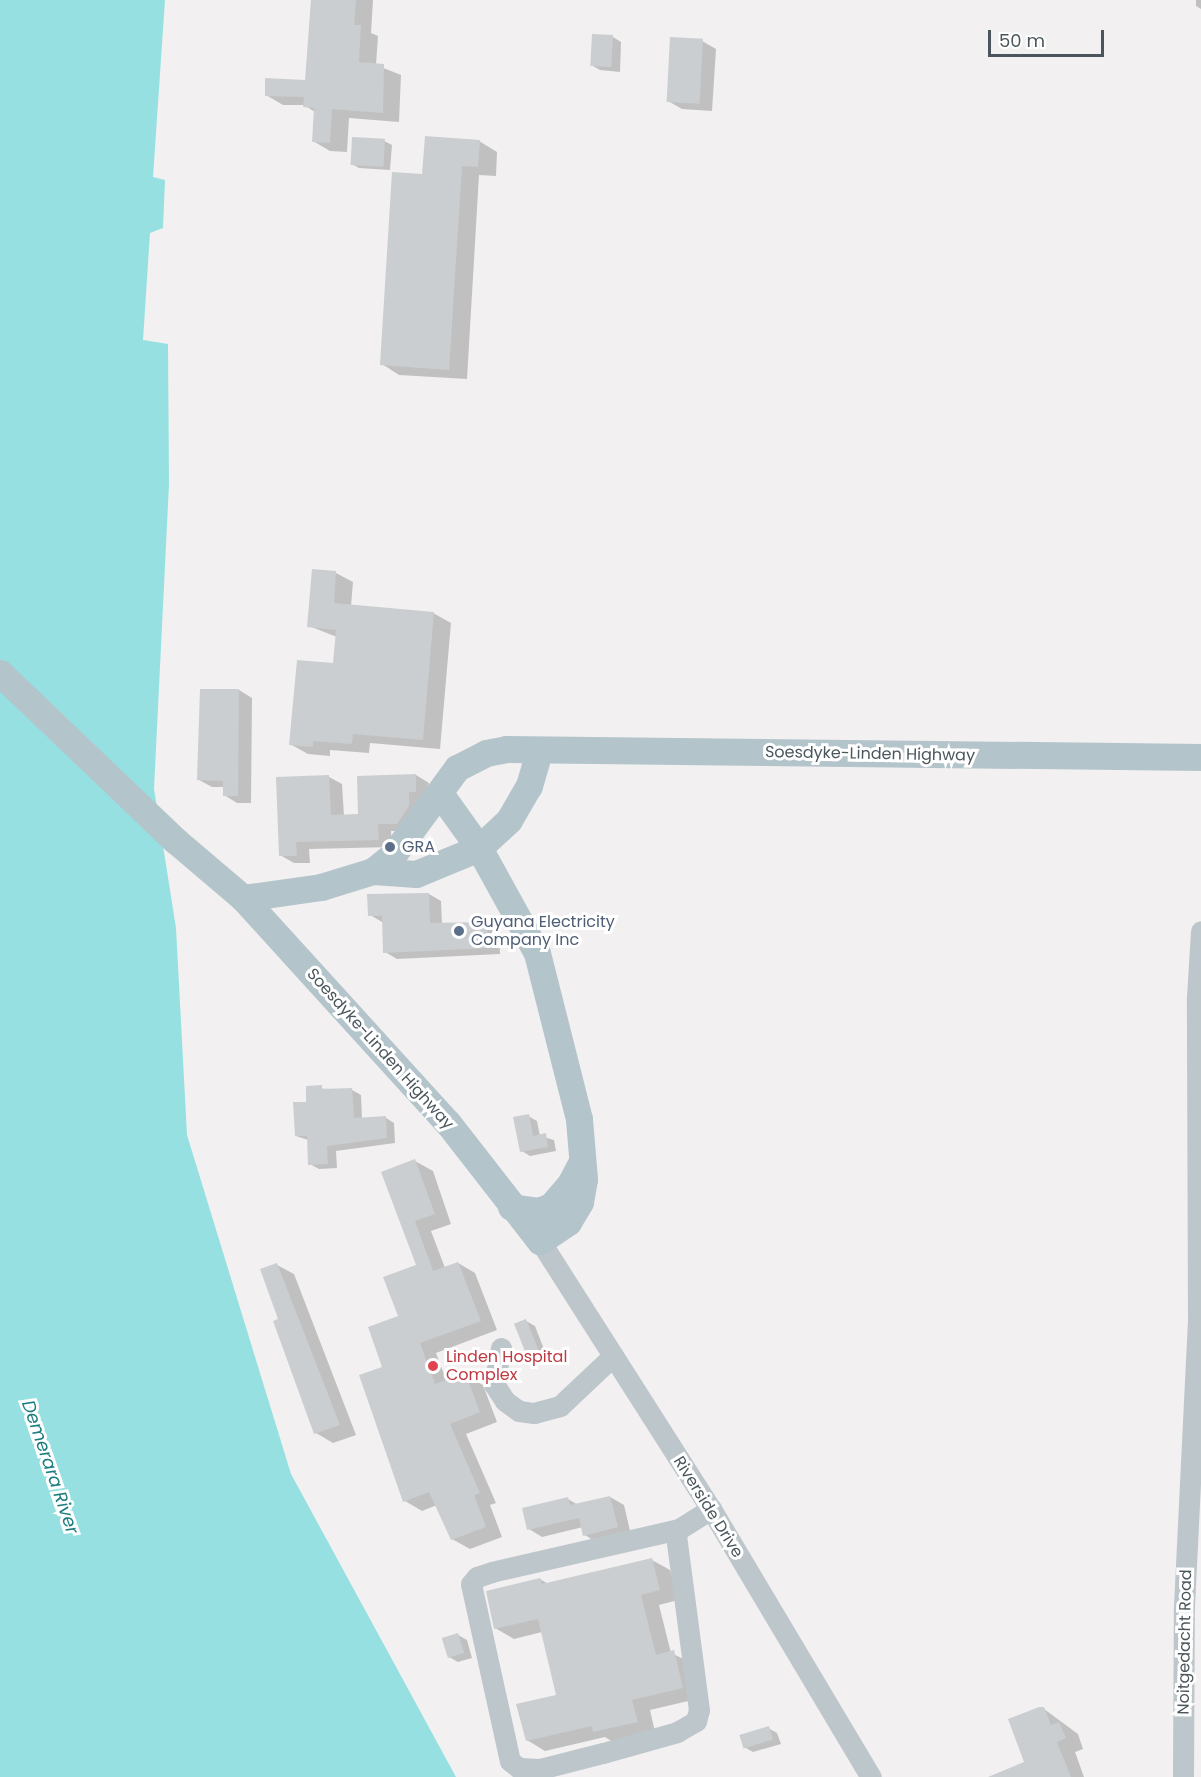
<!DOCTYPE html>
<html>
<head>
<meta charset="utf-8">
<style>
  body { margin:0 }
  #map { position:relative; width:1201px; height:1777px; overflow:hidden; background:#f2f0f0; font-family:Poppins,sans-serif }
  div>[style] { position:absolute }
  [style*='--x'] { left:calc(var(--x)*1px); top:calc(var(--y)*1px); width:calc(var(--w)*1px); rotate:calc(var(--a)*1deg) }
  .water>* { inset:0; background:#96e0e1 }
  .shadow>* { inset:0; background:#0003 }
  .building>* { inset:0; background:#caced0; transform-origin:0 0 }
  .minor>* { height:21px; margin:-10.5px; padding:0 10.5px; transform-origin:10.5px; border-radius:10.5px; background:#bdc6cb }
  .major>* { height:27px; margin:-13.5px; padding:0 13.5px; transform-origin:13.5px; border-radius:13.5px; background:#b3c4cb }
  .dots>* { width:16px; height:16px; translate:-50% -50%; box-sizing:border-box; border:3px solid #fff; border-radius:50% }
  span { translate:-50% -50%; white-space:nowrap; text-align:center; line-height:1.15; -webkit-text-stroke:6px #fff; paint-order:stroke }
  .street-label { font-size:16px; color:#4a565b }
  .service-label { font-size:16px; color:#4e5e75 }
  .left { translate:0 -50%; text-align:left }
  .health-label { font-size:16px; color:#be3a42 }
  .water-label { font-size:18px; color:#1b7d7f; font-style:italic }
  .scale { position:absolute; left:988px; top:30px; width:116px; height:27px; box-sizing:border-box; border:3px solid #4a565b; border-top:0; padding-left:8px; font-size:18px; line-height:21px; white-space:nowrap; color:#4a565b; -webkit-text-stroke:4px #fff; paint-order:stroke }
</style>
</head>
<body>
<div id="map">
  <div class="water">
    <i style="clip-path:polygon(0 0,165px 0,153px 177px,165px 180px,163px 228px,150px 233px,143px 340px,168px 344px,169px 484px,154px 789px,176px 928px,187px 1135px,291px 1474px,456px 1777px,0 1777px)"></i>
  </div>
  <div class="shadow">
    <i style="clip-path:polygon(312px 0,373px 0,371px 33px,378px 36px,376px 65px,401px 75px,399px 122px,349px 118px,347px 152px,330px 151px,313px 141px,315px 112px,304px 105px,283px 105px,266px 95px,307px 81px)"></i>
    <i style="clip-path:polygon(1196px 0,1201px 0,1201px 9px,1196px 6px)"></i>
    <i style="clip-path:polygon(613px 37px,621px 42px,620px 72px,600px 70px,591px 65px)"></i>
    <i style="clip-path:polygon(702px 41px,716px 49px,712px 111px,682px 109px,668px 101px)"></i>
    <i style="clip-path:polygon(384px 141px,392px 145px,390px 170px,359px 168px,352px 164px)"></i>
    <i style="clip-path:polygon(479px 141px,497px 152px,496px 176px,479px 175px,467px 379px,399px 375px,382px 364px,424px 176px)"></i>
    <i style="clip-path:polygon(313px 570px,336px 573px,353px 582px,351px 606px,433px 613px,451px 623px,440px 749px,370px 743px,369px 753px,330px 750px,330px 756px,308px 754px,290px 744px,334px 665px,337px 637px,309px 626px)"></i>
    <i style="clip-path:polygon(239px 690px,252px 698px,251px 803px,237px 803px,224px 795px,224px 787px,212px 787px,199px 780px)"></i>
    <i style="clip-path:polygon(416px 775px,429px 783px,411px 831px,391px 831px,392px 847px,309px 849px,310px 863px,294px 863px,280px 855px,329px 777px,342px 784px,344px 816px,360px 816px)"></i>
    <i style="clip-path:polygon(429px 894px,441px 901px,442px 924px,487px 923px,499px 930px,500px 954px,397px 959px,385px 952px,384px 923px,370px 915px)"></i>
    <i style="clip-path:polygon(307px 1088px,352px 1090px,361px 1095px,362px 1119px,386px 1118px,394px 1123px,395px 1143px,336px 1151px,337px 1168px,319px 1169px,310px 1164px,308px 1140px,296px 1136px,308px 1103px)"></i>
    <i style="clip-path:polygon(528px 1116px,537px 1121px,540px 1136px,554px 1140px,556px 1151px,530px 1156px,522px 1151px)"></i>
    <i style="clip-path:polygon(415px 1161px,433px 1171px,451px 1224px,431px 1231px,445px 1268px,458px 1263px,475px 1273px,497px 1330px,436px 1353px,447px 1382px,465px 1375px,483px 1385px,497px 1422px,466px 1434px,496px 1503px,490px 1505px,502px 1537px,470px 1549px,452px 1539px,437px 1505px,422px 1511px,405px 1501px,384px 1368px,418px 1266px,383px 1173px)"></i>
    <i style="clip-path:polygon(277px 1265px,294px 1274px,356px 1435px,333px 1443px,316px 1433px,280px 1320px)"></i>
    <i style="clip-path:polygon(526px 1321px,535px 1326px,547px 1357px,538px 1361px,529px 1356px)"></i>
    <i style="clip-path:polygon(610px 1497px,624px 1505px,631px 1535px,598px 1543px,585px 1535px,583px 1527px,542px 1537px,529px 1529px,568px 1499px,578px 1505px)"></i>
    <i style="clip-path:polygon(652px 1560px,670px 1570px,678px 1600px,659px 1605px,671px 1653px,692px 1663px,701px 1698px,650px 1710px,655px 1732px,613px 1742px,605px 1737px,545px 1751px,527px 1740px,558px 1696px,542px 1632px,514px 1639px,495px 1628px,540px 1579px,548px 1584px)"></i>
    <i style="clip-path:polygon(458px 1635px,467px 1640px,472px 1658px,458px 1662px,449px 1657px)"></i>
    <i style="clip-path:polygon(1044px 1709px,1078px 1734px,1083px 1749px,1075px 1752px,1084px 1777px,1010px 1777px,1026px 1763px)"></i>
    <i style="clip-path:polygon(768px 1728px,777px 1733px,781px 1744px,753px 1752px,744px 1747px)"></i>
  </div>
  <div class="building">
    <i style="clip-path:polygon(311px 0,356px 0,354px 25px,361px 25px,359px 62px,384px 64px,383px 113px,332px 109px,330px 143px,312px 142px,314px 108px,303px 107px,304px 97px,265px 96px,265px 78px,305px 80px)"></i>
    <i style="left:592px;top:34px;width:21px;height:32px;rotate:3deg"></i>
    <i style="left:670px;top:37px;width:33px;height:65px;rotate:3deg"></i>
    <i style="clip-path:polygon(425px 136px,480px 140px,478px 167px,462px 166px,449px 370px,380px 365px,392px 172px,422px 174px)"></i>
    <i style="left:352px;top:137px;width:33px;height:28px;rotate:3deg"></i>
    <i style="clip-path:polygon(312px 569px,336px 571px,334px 603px,434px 612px,423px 740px,353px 734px,352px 744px,313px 741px,313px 747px,289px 745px,297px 660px,333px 663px,336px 630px,307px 627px)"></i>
    <i style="clip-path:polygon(200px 689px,239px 689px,238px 796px,223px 796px,223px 781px,197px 780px)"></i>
    <i style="clip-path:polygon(416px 774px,416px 792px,409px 792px,409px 806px,397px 824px,378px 824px,379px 840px,296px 842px,297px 856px,279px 856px,276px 777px,329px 775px,331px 815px,358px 814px,357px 776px)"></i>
    <i style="clip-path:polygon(429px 893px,430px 923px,487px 922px,488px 948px,383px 953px,382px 916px,368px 916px,367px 894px)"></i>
    <i style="clip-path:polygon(322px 1085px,322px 1089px,352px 1088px,354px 1118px,386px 1116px,387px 1138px,327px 1146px,328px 1164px,308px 1165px,307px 1136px,295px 1136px,293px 1102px,306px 1102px,306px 1086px)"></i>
    <i style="clip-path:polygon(529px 1114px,533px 1136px,546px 1133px,548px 1147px,520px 1152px,513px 1117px)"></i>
    <i style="clip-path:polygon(415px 1159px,435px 1214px,415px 1221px,433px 1271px,458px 1262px,481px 1321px,420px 1343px,435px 1384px,465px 1373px,480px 1412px,450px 1424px,480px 1493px,474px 1495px,486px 1527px,451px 1540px,429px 1492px,403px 1502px,359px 1375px,382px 1367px,368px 1327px,398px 1316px,383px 1277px,416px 1265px,381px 1172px)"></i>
    <i style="clip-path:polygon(277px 1263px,340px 1425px,314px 1434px,273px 1321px,278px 1319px,260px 1269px)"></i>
    <i style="left:526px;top:1319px;width:35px;height:13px;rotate:68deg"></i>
    <i style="clip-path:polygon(610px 1496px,618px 1527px,583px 1536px,579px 1518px,527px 1530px,522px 1508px,568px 1497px,570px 1505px)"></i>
    <i style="clip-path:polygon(652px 1558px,660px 1590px,641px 1595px,656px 1655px,674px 1650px,683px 1688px,632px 1700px,638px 1722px,593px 1732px,592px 1726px,526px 1741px,516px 1704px,556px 1695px,538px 1619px,494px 1629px,486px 1591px,540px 1578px,542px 1584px)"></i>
    <i style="left:458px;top:1633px;width:21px;height:17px;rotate:73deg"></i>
    <i style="clip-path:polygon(1039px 1707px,1044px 1707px,1051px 1725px,1059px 1722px,1066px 1738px,1057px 1742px,1071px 1777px,988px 1777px,1024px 1762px,1008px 1719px)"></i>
    <i style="left:769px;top:1726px;width:14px;height:31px;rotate:73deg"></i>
  </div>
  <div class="minor">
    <i style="--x:540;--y:1241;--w:318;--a:57.5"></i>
    <i style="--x:711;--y:1509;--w:312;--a:59.2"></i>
    <i style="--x:501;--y:1348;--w:37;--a:101"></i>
    <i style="--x:494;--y:1384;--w:20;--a:57"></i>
    <i style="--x:505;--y:1401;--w:17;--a:36"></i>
    <i style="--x:519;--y:1411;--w:15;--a:8"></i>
    <i style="--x:534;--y:1413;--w:27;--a:-15"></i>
    <i style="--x:560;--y:1406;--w:73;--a:-43.3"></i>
    <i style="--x:679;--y:1529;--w:192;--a:167.1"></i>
    <i style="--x:492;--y:1572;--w:16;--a:162"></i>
    <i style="--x:477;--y:1577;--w:9;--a:131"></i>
    <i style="--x:471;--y:1584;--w:181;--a:77.6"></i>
    <i style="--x:510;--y:1761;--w:11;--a:38"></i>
    <i style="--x:519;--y:1768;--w:21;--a:3"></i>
    <i style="--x:540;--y:1769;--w:65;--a:-14.3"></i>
    <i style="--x:603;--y:1753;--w:77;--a:-15.8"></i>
    <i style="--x:677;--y:1732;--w:22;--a:-30"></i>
    <i style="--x:696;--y:1721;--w:11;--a:-75"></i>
    <i style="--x:699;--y:1710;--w:177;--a:-97.5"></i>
    <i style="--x:676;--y:1535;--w:7;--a:-63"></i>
    <i style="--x:679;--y:1529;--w:38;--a:-32"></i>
    <i style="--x:1183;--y:1777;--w:171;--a:-89.7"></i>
    <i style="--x:1184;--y:1606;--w:282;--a:-87.2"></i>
    <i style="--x:1198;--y:1324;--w:327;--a:-90.2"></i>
    <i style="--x:1197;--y:997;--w:66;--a:-86.5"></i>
  </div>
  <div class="major">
    <i style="--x:0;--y:673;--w:243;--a:43.7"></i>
    <i style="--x:176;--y:841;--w:88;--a:40.4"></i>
    <i style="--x:243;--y:898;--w:304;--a:47.7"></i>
    <i style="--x:448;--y:1123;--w:150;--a:52.1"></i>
    <i style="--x:540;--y:1241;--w:34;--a:-34"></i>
    <i style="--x:568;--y:1222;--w:23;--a:-59"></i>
    <i style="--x:580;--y:1202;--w:23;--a:-80"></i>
    <i style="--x:584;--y:1179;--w:60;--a:-94.8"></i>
    <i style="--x:579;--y:1119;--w:171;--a:-104.2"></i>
    <i style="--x:537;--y:953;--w:120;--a:-118.9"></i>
    <i style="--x:479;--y:848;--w:65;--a:-125.6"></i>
    <i style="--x:373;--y:871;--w:43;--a:4"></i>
    <i style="--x:416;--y:874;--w:68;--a:-22.4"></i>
    <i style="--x:479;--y:848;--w:41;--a:-43"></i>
    <i style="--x:509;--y:820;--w:39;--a:-60"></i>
    <i style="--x:529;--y:786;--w:36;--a:-74"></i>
    <i style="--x:243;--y:898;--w:79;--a:-8"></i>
    <i style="--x:321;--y:887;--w:54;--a:-17.1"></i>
    <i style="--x:373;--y:871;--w:26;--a:-39"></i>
    <i style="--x:393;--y:855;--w:108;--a:-53.7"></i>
    <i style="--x:457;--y:768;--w:33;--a:-27"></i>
    <i style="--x:486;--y:753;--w:20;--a:-11"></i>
    <i style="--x:506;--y:749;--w:695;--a:0.66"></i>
    <i style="--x:511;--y:1207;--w:27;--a:8"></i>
    <i style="--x:538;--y:1211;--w:14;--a:-21"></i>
    <i style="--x:551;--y:1206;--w:29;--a:-49"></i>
    <i style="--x:570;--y:1184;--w:21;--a:-62"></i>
  </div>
  <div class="dots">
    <i style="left:390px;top:847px;background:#5c6f8a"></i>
    <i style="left:459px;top:931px;background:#5c6f8a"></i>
    <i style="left:433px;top:1366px;background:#e0444e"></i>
  </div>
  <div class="street-label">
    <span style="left:870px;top:754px;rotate:1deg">Soesdyke-Linden Highway</span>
    <span style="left:380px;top:1049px;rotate:48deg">Soesdyke-Linden Highway</span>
    <span style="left:708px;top:1507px;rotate:58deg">Riverside Drive</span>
    <span style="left:1185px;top:1642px;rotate:-89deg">Noitgedacht Road</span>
  </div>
  <div class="service-label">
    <span class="left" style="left:402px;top:847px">GRA</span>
    <span class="left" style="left:471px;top:931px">Guyana Electricity<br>Company Inc</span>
  </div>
  <div class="health-label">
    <span class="left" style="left:446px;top:1366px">Linden Hospital<br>Complex</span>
  </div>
  <div class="water-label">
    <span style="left:50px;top:1467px;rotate:71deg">Demerara River</span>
  </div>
  <div class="scale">50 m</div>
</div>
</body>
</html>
